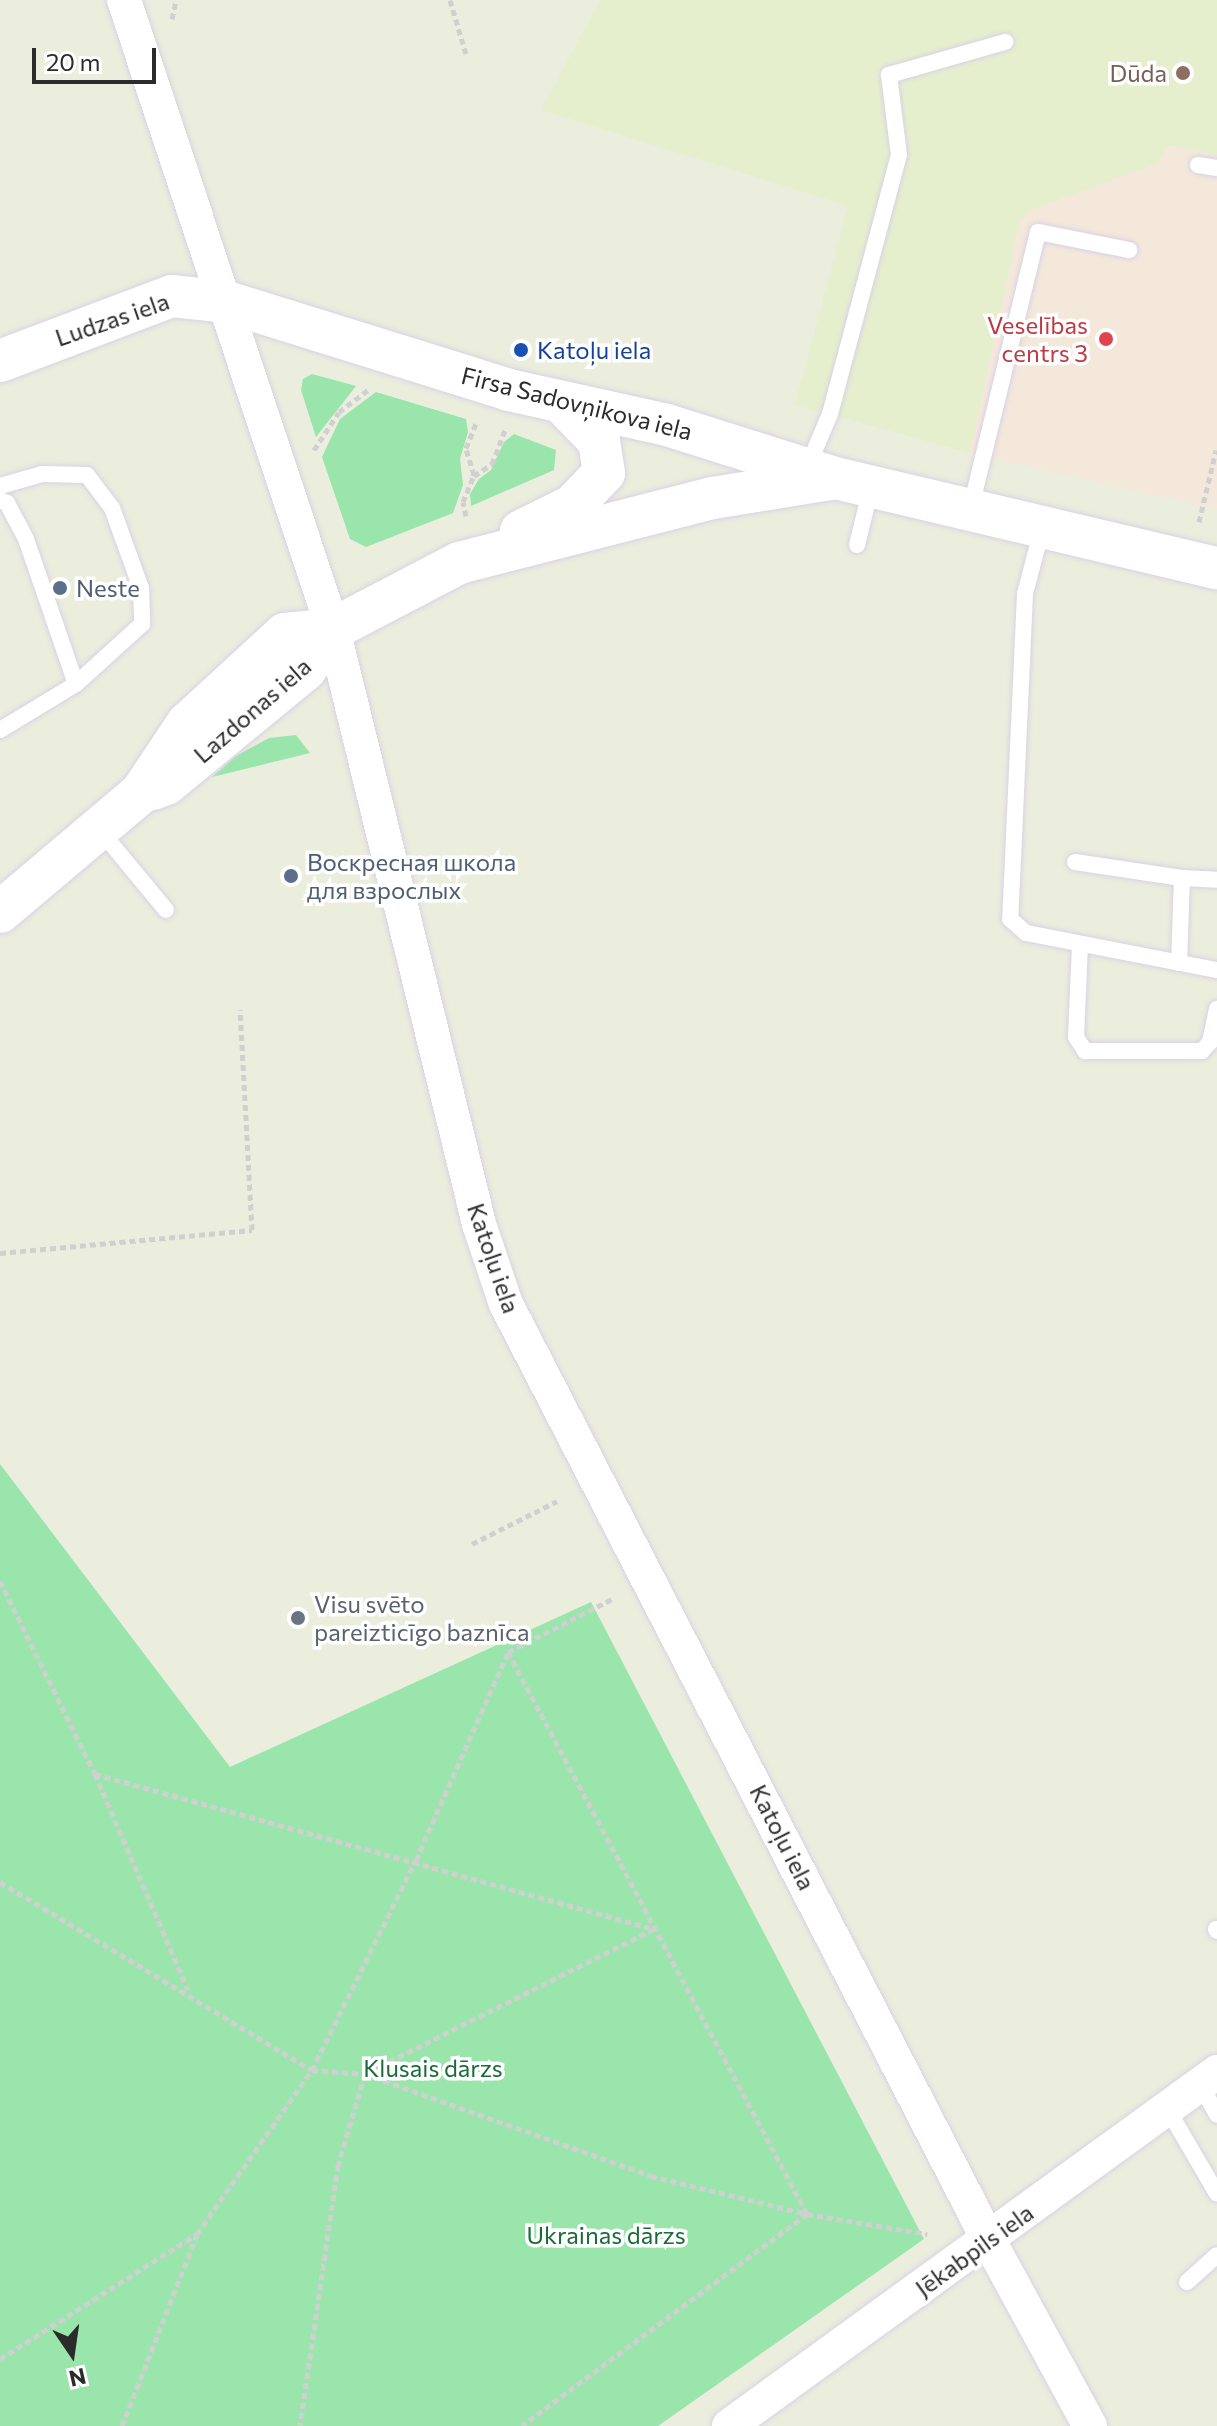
<!DOCTYPE html>
<html>
<head>
<meta charset="utf-8">
<style>
  body { margin:0 }
  #map { position:relative; width:1217px; height:2426px; overflow:hidden; background:#ebeddd; font-family:Commissioner,sans-serif }
  div>[style] { position:absolute }
  [style*='--x'] { left:calc(var(--x)*1px); top:calc(var(--y)*1px); width:calc(var(--w)*1px); rotate:calc(var(--a)*1deg) }
  .education>* { inset:0; background:#e6efcd }
  .medical>* { inset:0; background:#f4e8db }
  .green>* { inset:0; background:#99e5ab }
  .path>* { height:5px; margin-top:-2.5px; transform-origin:0; background:repeating-linear-gradient(90deg,#d0d0d0 0 6px,transparent 0 10px) }
  .roads { filter:drop-shadow(0 0 2px #d9d2e4) drop-shadow(0 0 2px #d9d2e4) }
  .service>* { height:16px; margin:-8px; padding:0 8px; transform-origin:8px; border-radius:8px; background:#fff }
  .minor>* { height:34px; margin:-17px; padding:0 17px; transform-origin:17px; border-radius:17px; background:#fff }
  .tertiary>* { height:42px; margin:-21px; padding:0 21px; transform-origin:21px; border-radius:21px; background:#fff }
  .dots>* { width:22px; height:22px; translate:-50% -50%; box-sizing:border-box; border:4px solid #fff; border-radius:50% }
  span { translate:-50% -50%; white-space:nowrap; text-align:center; line-height:1.15; -webkit-text-stroke:7px #fff; paint-order:stroke }
  .education-label { font-size:24px; color:#785e54 }
  .right { translate:-100% -50%; text-align:right }
  .street-label { font-size:24px; color:#2b2b2b }
  .health-label { font-size:24px; color:#be3a42 }
  .transit-label { font-size:24px; color:#164399 }
  .left { translate:0 -50%; text-align:left }
  .service-label { font-size:24px; color:#4e5e75 }
  .worship-label { font-size:24px; color:#5b616d }
  .park-label { font-size:24px; color:#196b37 }
  .north { position:absolute; left:32px; top:2314px; width:80px; height:80px; -webkit-text-stroke:6px #fff; paint-order:stroke; rotate:167deg; font-size:22px; font-weight:700; line-height:32px; text-align:center; color:#2b2b2b }
  .north::after { content:''; display:block; margin:auto; width:28px; height:36px; background:#2b2b2b; clip-path:polygon(50% 0,100% 100%,50% 72%,0 100%) }
  .scale { position:absolute; left:32px; top:48px; width:124px; height:36px; box-sizing:border-box; border:4px solid #2b2b2b; border-top:0; padding-left:10px; font-size:24px; line-height:28px; white-space:nowrap; color:#2b2b2b; -webkit-text-stroke:6px #fff; paint-order:stroke }
</style>
</head>
<body>
<div id="map">
  <div class="education">
    <i style="clip-path:polygon(600px 0,1217px 0,1217px 156px,1170px 145px,1157px 164px,1030px 210px,1019px 224px,970px 453px,795px 405px,848px 206px,541px 110px)"></i>
  </div>
  <div class="medical">
    <i style="clip-path:polygon(1169px 145px,1217px 156px,1217px 509px,970px 453px,1019px 224px,1030px 210px,1157px 164px)"></i>
  </div>
  <div class="green">
    <i style="clip-path:polygon(312px 374px,356px 386px,316px 437px,301px 390px,303px 379px)"></i>
    <i style="clip-path:polygon(376px 392px,466px 419px,468px 432px,460px 459px,463px 485px,453px 513px,366px 547px,350px 539px,322px 457px,340px 419px)"></i>
    <i style="clip-path:polygon(514px 434px,556px 450px,554px 470px,471px 506px,470px 494px,479px 479px,491px 470px,504px 442px)"></i>
    <i style="clip-path:polygon(296px 735px,310px 753px,212px 777px,236px 756px,269px 738px)"></i>
    <i style="clip-path:polygon(0 1464px,230px 1767px,591px 1602px,924px 2239px,658px 2426px,0 2426px)"></i>
  </div>
  <div class="path">
    <i style="--x:450;--y:0;--w:56;--a:73.5"></i>
    <i style="--x:172;--y:19;--w:19;--a:-78"></i>
    <i style="--x:314;--y:450;--w:45;--a:-56.7"></i>
    <i style="--x:339;--y:412;--w:36;--a:-37"></i>
    <i style="--x:474;--y:476;--w:22;--a:-34"></i>
    <i style="--x:492;--y:464;--w:36;--a:-69"></i>
    <i style="--x:466;--y:516;--w:14;--a:-102"></i>
    <i style="--x:463;--y:502;--w:29;--a:-68"></i>
    <i style="--x:474;--y:475;--w:28;--a:-107"></i>
    <i style="--x:466;--y:448;--w:27;--a:-68"></i>
    <i style="--x:1199;--y:522;--w:74;--a:-76.7"></i>
    <i style="--x:0;--y:1253;--w:253;--a:-5.2"></i>
    <i style="--x:252;--y:1230;--w:221;--a:-93.1"></i>
    <i style="--x:472;--y:1544;--w:95;--a:-26.8"></i>
    <i style="--x:0;--y:1581;--w:215;--a:63.8"></i>
    <i style="--x:95;--y:1774;--w:235;--a:66.7"></i>
    <i style="--x:508;--y:1652;--w:119;--a:-27"></i>
    <i style="--x:95;--y:1774;--w:580;--a:15.5"></i>
    <i style="--x:654;--y:1929;--w:323;--a:153.4"></i>
    <i style="--x:365;--y:2074;--w:95;--a:106.5"></i>
    <i style="--x:338;--y:2165;--w:264;--a:98.3"></i>
    <i style="--x:0;--y:1882;--w:364;--a:31.1"></i>
    <i style="--x:312;--y:2070;--w:53;--a:4.3"></i>
    <i style="--x:365;--y:2074;--w:304;--a:19.6"></i>
    <i style="--x:651;--y:2176;--w:161;--a:13.7"></i>
    <i style="--x:807;--y:2214;--w:122;--a:9.5"></i>
    <i style="--x:0;--y:2359;--w:233;--a:-32.4"></i>
    <i style="--x:197;--y:2234;--w:200;--a:-55"></i>
    <i style="--x:312;--y:2070;--w:234;--a:-63.7"></i>
    <i style="--x:416;--y:1860;--w:227;--a:-66.1"></i>
    <i style="--x:508;--y:1652;--w:637;--a:61.99"></i>
    <i style="--x:807;--y:2214;--w:355;--a:143.4"></i>
    <i style="--x:122;--y:2426;--w:205;--a:-68.6"></i>
  </div>
  <div class="roads">
    <div class="service">
      <i style="--x:1198;--y:165;--w:19;--a:9"></i>
      <i style="--x:808;--y:466;--w:56;--a:-67.1"></i>
      <i style="--x:830;--y:414;--w:268;--a:-75.1"></i>
      <i style="--x:899;--y:155;--w:81;--a:-97.1"></i>
      <i style="--x:889;--y:75;--w:121;--a:-15.9"></i>
      <i style="--x:0;--y:486;--w:44;--a:-15.9"></i>
      <i style="--x:42;--y:474;--w:45;--a:1.3"></i>
      <i style="--x:87;--y:475;--w:41;--a:52.9"></i>
      <i style="--x:112;--y:508;--w:85;--a:70.1"></i>
      <i style="--x:141;--y:588;--w:36;--a:88"></i>
      <i style="--x:142;--y:624;--w:89;--a:137.7"></i>
      <i style="--x:76;--y:684;--w:89;--a:148.8"></i>
      <i style="--x:0;--y:500;--w:8;--a:23"></i>
      <i style="--x:7;--y:503;--w:41;--a:62.2"></i>
      <i style="--x:26;--y:539;--w:153;--a:71"></i>
      <i style="--x:970;--y:511;--w:287;--a:-76.3"></i>
      <i style="--x:1038;--y:232;--w:93;--a:11.2"></i>
      <i style="--x:1042;--y:529;--w:67;--a:104.7"></i>
      <i style="--x:1025;--y:594;--w:325;--a:92.6"></i>
      <i style="--x:1010;--y:919;--w:21;--a:41"></i>
      <i style="--x:1026;--y:933;--w:195;--a:11"></i>
      <i style="--x:857;--y:545;--w:59;--a:-76.2"></i>
      <i style="--x:99;--y:829;--w:105;--a:50.4"></i>
      <i style="--x:1075;--y:862;--w:108;--a:8.5"></i>
      <i style="--x:1182;--y:878;--w:85;--a:92"></i>
      <i style="--x:1182;--y:878;--w:35;--a:3"></i>
      <i style="--x:1080;--y:945;--w:92;--a:92.5"></i>
      <i style="--x:1076;--y:1037;--w:17;--a:57"></i>
      <i style="--x:1085;--y:1051;--w:117;--a:0"></i>
      <i style="--x:1202;--y:1051;--w:12;--a:-48"></i>
      <i style="--x:1210;--y:1042;--w:34;--a:-78"></i>
      <i style="--x:1216;--y:1929;--w:2;--a:63"></i>
      <i style="--x:1200;--y:2084;--w:35;--a:61"></i>
      <i style="--x:1167;--y:2108;--w:99;--a:59.8"></i>
      <i style="--x:1187;--y:2282;--w:40;--a:-42"></i>
    </div>
    <div class="minor">
      <i style="--x:124;--y:0;--w:663;--a:71.62"></i>
      <i style="--x:333;--y:629;--w:613;--a:76.21"></i>
      <i style="--x:479;--y:1224;--w:84;--a:71.4"></i>
      <i style="--x:506;--y:1304;--w:1052;--a:62.73"></i>
      <i style="--x:988;--y:2239;--w:213;--a:61.4"></i>
      <i style="--x:729;--y:2426;--w:603;--a:-35.96"></i>
    </div>
    <div class="tertiary">
      <i style="--x:0;--y:361;--w:184;--a:-20.7"></i>
      <i style="--x:172;--y:296;--w:55;--a:6.2"></i>
      <i style="--x:227;--y:302;--w:295;--a:17.3"></i>
      <i style="--x:509;--y:390;--w:162;--a:12.5"></i>
      <i style="--x:667;--y:425;--w:176;--a:17.5"></i>
      <i style="--x:835;--y:478;--w:392;--a:13.3"></i>
      <i style="--x:521;--y:531;--w:57;--a:-26.1"></i>
      <i style="--x:572;--y:506;--w:46;--a:-45.9"></i>
      <i style="--x:604;--y:473;--w:32;--a:-99"></i>
      <i style="--x:599;--y:441;--w:52;--a:-134.2"></i>
      <i style="--x:153;--y:789;--w:14;--a:-21"></i>
      <i style="--x:166;--y:784;--w:180;--a:-39.4"></i>
      <i style="--x:305;--y:670;--w:50;--a:-55.7"></i>
      <i style="--x:0;--y:912;--w:185;--a:-40.2"></i>
      <i style="--x:141;--y:793;--w:83;--a:-56.3"></i>
      <i style="--x:187;--y:724;--w:133;--a:-42.6"></i>
      <i style="--x:285;--y:634;--w:48;--a:-5.9"></i>
      <i style="--x:333;--y:629;--w:142;--a:-27.6"></i>
      <i style="--x:459;--y:563;--w:262;--a:-14.4"></i>
      <i style="--x:713;--y:498;--w:119;--a:-9.2"></i>
    </div>
  </div>
  <div class="dots">
    <i style="left:1183px;top:73px;background:#8d6e63"></i>
    <i style="left:1106px;top:339px;background:#e0444e"></i>
    <i style="left:521px;top:350px;background:#1a4fb4"></i>
    <i style="left:60px;top:588px;background:#5c6f8a"></i>
    <i style="left:291px;top:876px;background:#5c6f8a"></i>
    <i style="left:298px;top:1618px;background:#6b7280"></i>
  </div>
  <div class="education-label">
    <span class="right" style="left:1167px;top:73px">Dūda</span>
  </div>
  <div class="street-label">
    <span style="left:112px;top:319px;rotate:-19deg">Ludzas iela</span>
    <span style="left:577px;top:403px;rotate:14deg">Firsa Sadovņikova iela</span>
    <span style="left:252px;top:710px;rotate:-41deg">Lazdonas iela</span>
    <span style="left:494px;top:1258px;rotate:71deg">Katoļu iela</span>
    <span style="left:783px;top:1837px;rotate:63deg">Katoļu iela</span>
    <span style="left:974px;top:2250px;rotate:-36deg">Jēkabpils iela</span>
  </div>
  <div class="health-label">
    <span class="right" style="left:1088px;top:339px">Veselības<br>centrs 3</span>
  </div>
  <div class="transit-label">
    <span class="left" style="left:537px;top:350px">Katoļu iela</span>
  </div>
  <div class="service-label">
    <span class="left" style="left:76px;top:588px">Neste</span>
    <span class="left" style="left:307px;top:876px">Воскресная школа<br>для взрослых</span>
  </div>
  <div class="worship-label">
    <span class="left" style="left:314px;top:1618px">Visu svēto<br>pareizticīgo baznīca</span>
  </div>
  <div class="park-label">
    <span style="left:433px;top:2068px">Klusais dārzs</span>
    <span style="left:606px;top:2235px">Ukrainas dārzs</span>
  </div>
  <div class="north">N</div>
  <div class="scale">20 m</div>
</div>
</body>
</html>
